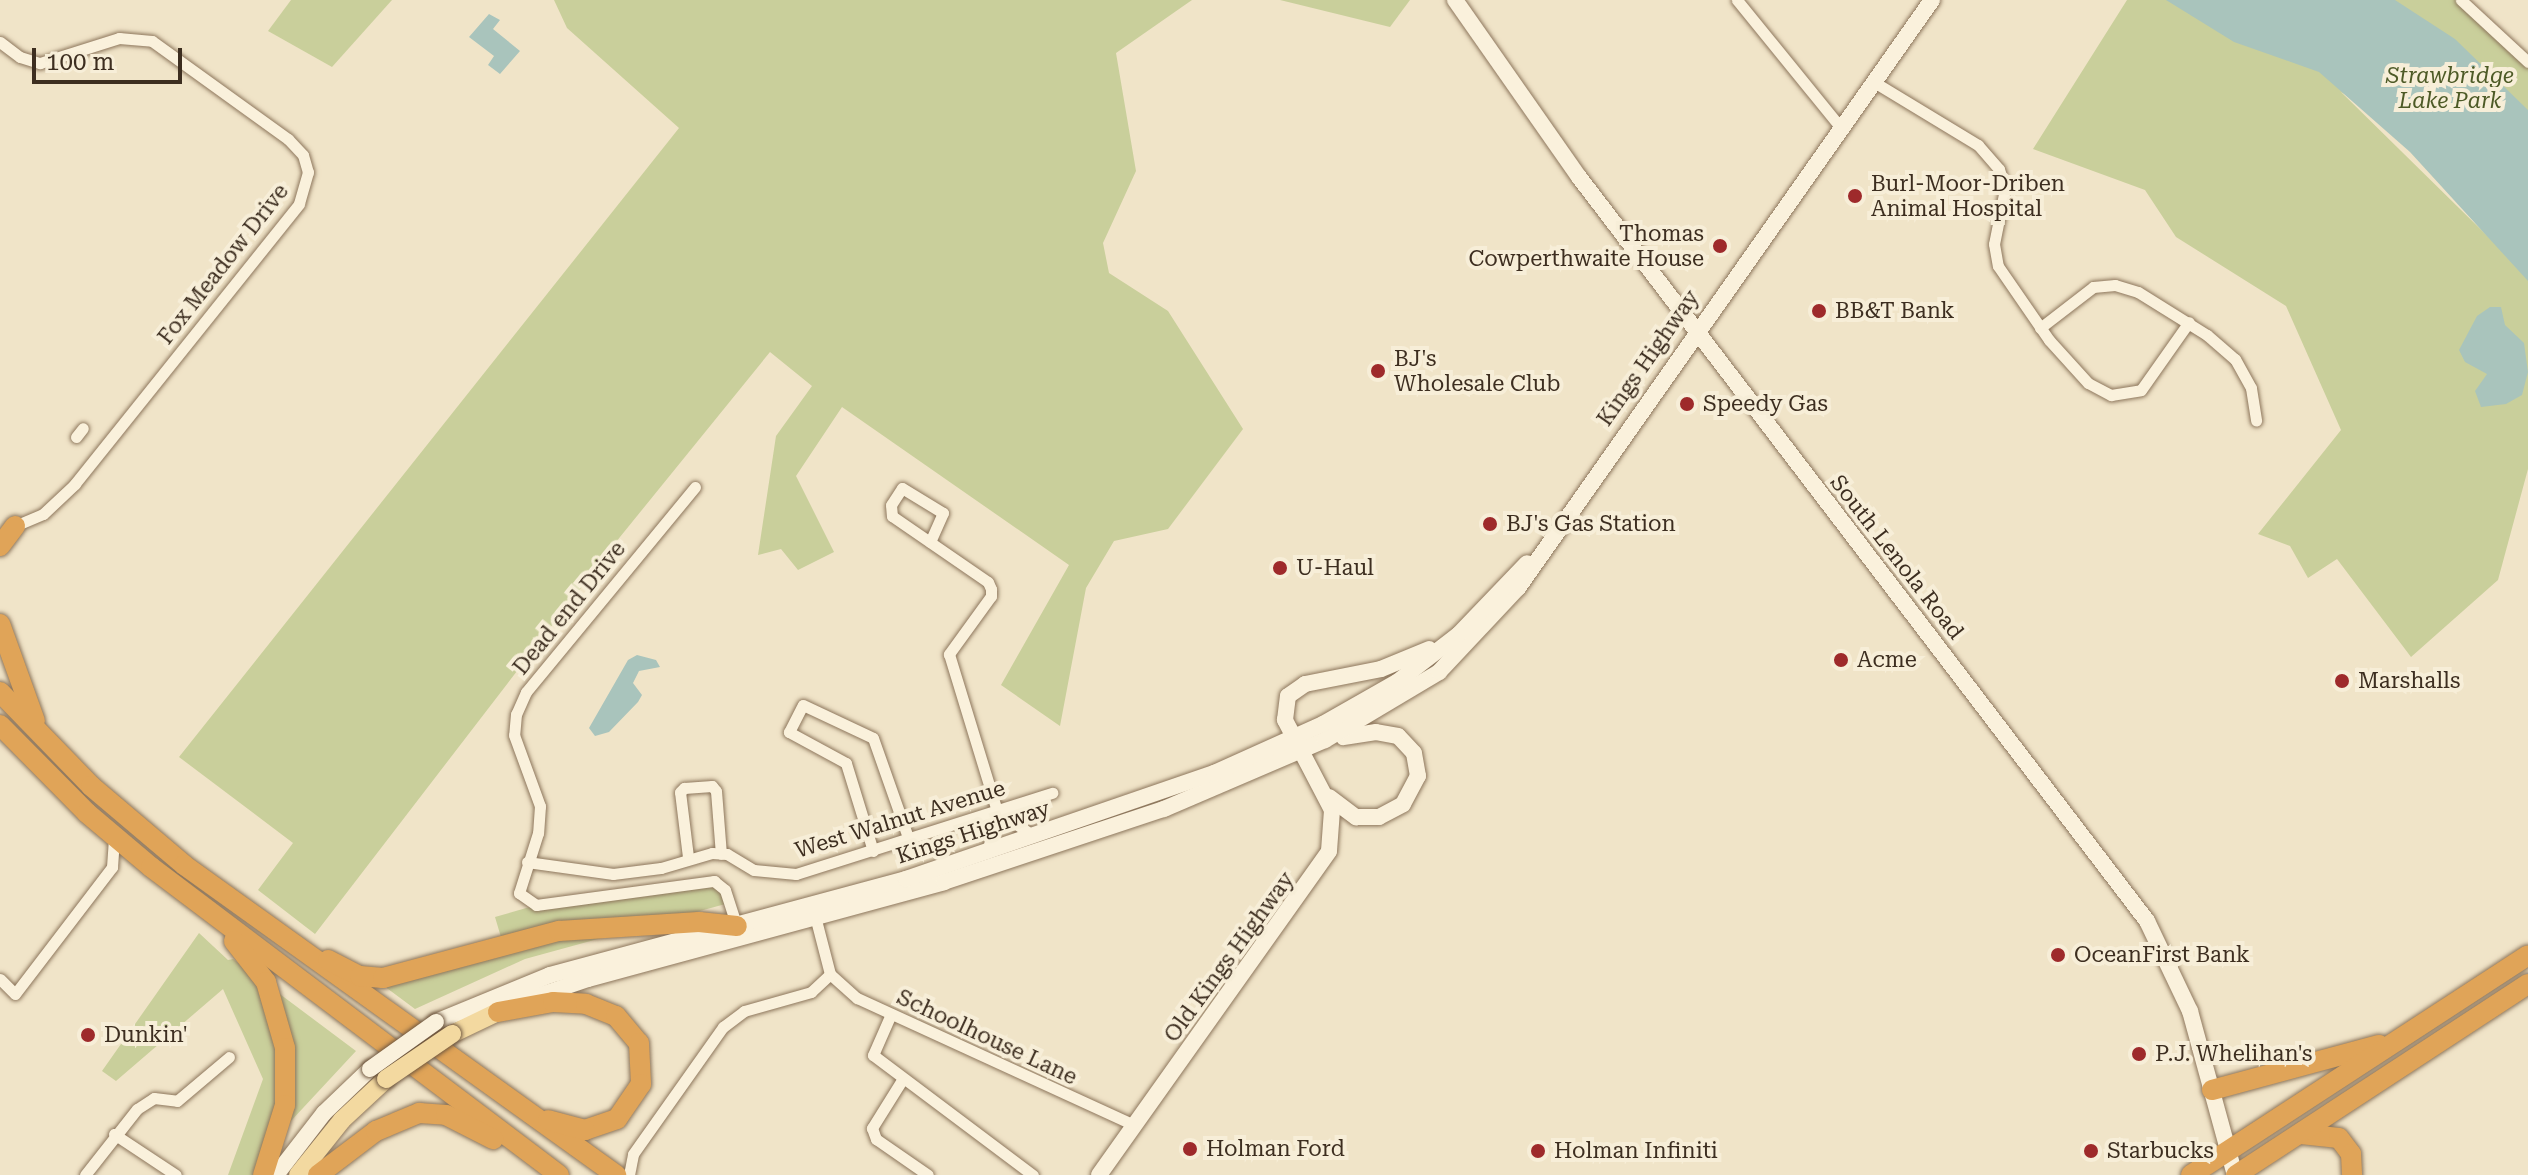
<!DOCTYPE html>
<html>
<head>
<meta charset="utf-8">
<style>
  body { margin:0 }
  #map { position:relative; width:2528px; height:1175px; overflow:hidden; background:#f0e4c8; font-family:"Roboto Serif",serif }
  div>[style] { position:absolute }
  [style*='--x'] { left:calc(var(--x)*1px); top:calc(var(--y)*1px); width:calc(var(--w)*1px); rotate:calc(var(--a)*1deg) }
  .green>* { inset:0; background:#c9cf9b }
  .water>* { inset:0; background:#a9c4bc }
  .roads { filter:drop-shadow(0 0 2px #8d765c) drop-shadow(0 0 2px #8d765c) }
  .street>* { height:11px; margin:-5.5px; padding:0 5.5px; transform-origin:5.5px; border-radius:5.5px; background:#faf1dc }
  .secondary>* { height:16px; margin:-8px; padding:0 8px; transform-origin:8px; border-radius:8px; background:#faf1dc }
  .primary>* { height:18px; margin:-9px; padding:0 9px; transform-origin:9px; border-radius:9px; background:#f3d9a0 }
  .highway>* { height:20px; margin:-10px; padding:0 10px; transform-origin:10px; border-radius:10px; background:#e0a458 }
  .bridges { filter:drop-shadow(0 0 2px #6f573f) drop-shadow(0 0 2px #6f573f) }
  .secondary-bridge>* { height:16px; margin:-8px; padding:0 8px; transform-origin:8px; border-radius:8px; background:#faf1dc }
  .primary-bridge>* { height:18px; margin:-9px; padding:0 9px; transform-origin:9px; border-radius:9px; background:#f3d9a0 }
  .dots>* { width:22px; height:22px; translate:-50% -50%; box-sizing:border-box; border:4px solid #f7eed8; border-radius:50% }
  span { translate:-50% -50%; white-space:nowrap; text-align:center; line-height:1.15; -webkit-text-stroke:8px #f7eed8; paint-order:stroke }
  .park-label { font-size:22px; color:#4d5a26; font-style:italic }
  .poi-label { font-size:22px; color:#3d2e20 }
  .left { translate:0 -50%; text-align:left }
  .right { translate:-100% -50%; text-align:right }
  .street-label { font-size:22px; color:#3d2e20 }
  .scale { position:absolute; left:32px; top:48px; width:150px; height:36px; box-sizing:border-box; border:4px solid #3d2e20; border-top:0; padding-left:10px; font-size:24px; line-height:28px; white-space:nowrap; color:#3d2e20; -webkit-text-stroke:6px #f7eed8; paint-order:stroke }
</style>
</head>
<body>
<div id="map">
  <div class="green">
    <i style="clip-path:polygon(291px 0,392px 0,332px 67px,268px 31px)"></i>
    <i style="clip-path:polygon(554px 0,1192px 0,1116px 53px,1136px 171px,1103px 243px,1109px 273px,1168px 311px,1243px 429px,1168px 529px,1114px 541px,1086px 588px,1060px 726px,1001px 685px,1069px 565px,842px 407px,796px 476px,834px 552px,798px 570px,781px 549px,758px 555px,776px 436px,812px 386px,770px 352px,620px 537px,315px 934px,258px 890px,293px 843px,179px 757px,679px 128px,567px 28px)"></i>
    <i style="clip-path:polygon(1280px 0,1410px 0,1390px 27px)"></i>
    <i style="clip-path:polygon(evenodd,2127px 0,2462px 0,2528px 62px,2528px 469px,2498px 580px,2411px 657px,2337px 559px,2308px 578px,2290px 546px,2258px 534px,2341px 430px,2286px 306px,2176px 237px,2145px 190px,2033px 149px,2127px 0,2341px 92px,2369px 108px,2403px 140px,2518px 266px,2341px 92px)"></i>
    <i style="clip-path:polygon(705px 878px,726px 891px,729px 903px,525px 959px,415px 1009px,380px 983px,503px 944px,495px 917px,540px 904px)"></i>
    <i style="clip-path:polygon(199px 933px,228px 960px,233px 959px,356px 1051px,290px 1122px,274px 1123px,253px 1175px,228px 1175px,263px 1079px,223px 989px,116px 1081px,102px 1071px)"></i>
  </div>
  <div class="water">
    <i style="clip-path:polygon(2166px 0,2395px 0,2455px 39px,2528px 110px,2528px 281px,2410px 152px,2319px 72px,2234px 42px)"></i>
    <i style="clip-path:polygon(489px 14px,500px 20px,493px 29px,520px 51px,500px 74px,488px 65px,494px 56px,469px 37px)"></i>
    <i style="clip-path:polygon(2490px 307px,2501px 307px,2505px 325px,2524px 343px,2528px 372px,2522px 395px,2506px 404px,2481px 407px,2475px 391px,2487px 374px,2465px 362px,2459px 350px,2477px 316px)"></i>
    <i style="clip-path:polygon(637px 655px,656px 660px,660px 667px,639px 671px,633px 683px,642px 695px,638px 702px,609px 732px,595px 736px,589px 728px,628px 660px)"></i>
  </div>
  <div class="roads">
    <div class="street">
      <i style="--x:1737;--y:0;--w:165;--a:50.9"></i>
      <i style="--x:2461;--y:0;--w:91;--a:42.8"></i>
      <i style="--x:0;--y:42;--w:25;--a:37"></i>
      <i style="--x:20;--y:57;--w:21;--a:17"></i>
      <i style="--x:40;--y:63;--w:83;--a:-17.6"></i>
      <i style="--x:119;--y:38;--w:33;--a:5"></i>
      <i style="--x:152;--y:41;--w:168;--a:35.8"></i>
      <i style="--x:288;--y:139;--w:22;--a:47"></i>
      <i style="--x:303;--y:155;--w:18;--a:74"></i>
      <i style="--x:308;--y:172;--w:33;--a:106"></i>
      <i style="--x:299;--y:204;--w:359;--a:128.7"></i>
      <i style="--x:75;--y:484;--w:44;--a:136.8"></i>
      <i style="--x:43;--y:514;--w:34;--a:157"></i>
      <i style="--x:1874;--y:82;--w:122;--a:31.2"></i>
      <i style="--x:1978;--y:145;--w:32;--a:49"></i>
      <i style="--x:1999;--y:169;--w:21;--a:73"></i>
      <i style="--x:2005;--y:189;--w:56;--a:101.3"></i>
      <i style="--x:1994;--y:244;--w:22;--a:80"></i>
      <i style="--x:1998;--y:266;--w:90;--a:55.4"></i>
      <i style="--x:2049;--y:340;--w:58;--a:47.8"></i>
      <i style="--x:2088;--y:383;--w:26;--a:28"></i>
      <i style="--x:2111;--y:395;--w:30;--a:-9"></i>
      <i style="--x:2141;--y:390;--w:83;--a:-54.8"></i>
      <i style="--x:2040;--y:328;--w:67;--a:-37.7"></i>
      <i style="--x:2093;--y:287;--w:22;--a:-5"></i>
      <i style="--x:2115;--y:285;--w:24;--a:17"></i>
      <i style="--x:2138;--y:292;--w:81;--a:31.9"></i>
      <i style="--x:2207;--y:335;--w:37;--a:41"></i>
      <i style="--x:2235;--y:359;--w:33;--a:61"></i>
      <i style="--x:2251;--y:388;--w:33;--a:81"></i>
      <i style="--x:76;--y:437;--w:11;--a:-52"></i>
      <i style="--x:695;--y:487;--w:266;--a:129.5"></i>
      <i style="--x:526;--y:692;--w:24;--a:114"></i>
      <i style="--x:516;--y:714;--w:21;--a:95"></i>
      <i style="--x:514;--y:735;--w:76;--a:69.9"></i>
      <i style="--x:540;--y:806;--w:27;--a:94"></i>
      <i style="--x:538;--y:833;--w:63;--a:107.6"></i>
      <i style="--x:519;--y:893;--w:21;--a:35"></i>
      <i style="--x:536;--y:905;--w:180;--a:-7.7"></i>
      <i style="--x:714;--y:881;--w:14;--a:39"></i>
      <i style="--x:725;--y:890;--w:38;--a:72"></i>
      <i style="--x:930;--y:542;--w:32;--a:-66"></i>
      <i style="--x:943;--y:513;--w:48;--a:-148.6"></i>
      <i style="--x:902;--y:488;--w:20;--a:123"></i>
      <i style="--x:891;--y:505;--w:11;--a:85"></i>
      <i style="--x:892;--y:516;--w:116;--a:34.5"></i>
      <i style="--x:988;--y:582;--w:8;--a:67"></i>
      <i style="--x:991;--y:589;--w:7;--a:90"></i>
      <i style="--x:991;--y:596;--w:72;--a:125.9"></i>
      <i style="--x:949;--y:654;--w:164;--a:73"></i>
      <i style="--x:997;--y:811;--w:43;--a:103.4"></i>
      <i style="--x:997;--y:811;--w:42;--a:34.4"></i>
      <i style="--x:873;--y:851;--w:92;--a:-107.1"></i>
      <i style="--x:846;--y:763;--w:65;--a:-151.5"></i>
      <i style="--x:789;--y:732;--w:30;--a:-63"></i>
      <i style="--x:803;--y:705;--w:77;--a:25.2"></i>
      <i style="--x:873;--y:738;--w:108;--a:70.6"></i>
      <i style="--x:688;--y:857;--w:65;--a:-97"></i>
      <i style="--x:680;--y:792;--w:6;--a:-45"></i>
      <i style="--x:684;--y:788;--w:28;--a:-4"></i>
      <i style="--x:712;--y:786;--w:6;--a:51"></i>
      <i style="--x:716;--y:791;--w:63;--a:85.5"></i>
      <i style="--x:527;--y:862;--w:87;--a:7.9"></i>
      <i style="--x:613;--y:874;--w:48;--a:-7.1"></i>
      <i style="--x:661;--y:868;--w:53;--a:-16.4"></i>
      <i style="--x:712;--y:853;--w:15;--a:4"></i>
      <i style="--x:727;--y:854;--w:31;--a:31"></i>
      <i style="--x:754;--y:870;--w:42;--a:5.4"></i>
      <i style="--x:796;--y:874;--w:269;--a:-17.6"></i>
      <i style="--x:830;--y:974;--w:36;--a:42"></i>
      <i style="--x:857;--y:998;--w:306;--a:24.6"></i>
      <i style="--x:0;--y:979;--w:21;--a:45"></i>
      <i style="--x:15;--y:994;--w:160;--a:-52.6"></i>
      <i style="--x:112;--y:867;--w:30;--a:-86"></i>
      <i style="--x:891;--y:1014;--w:45;--a:113.7"></i>
      <i style="--x:873;--y:1055;--w:200;--a:36.9"></i>
      <i style="--x:902;--y:1080;--w:57;--a:122"></i>
      <i style="--x:872;--y:1128;--w:12;--a:70"></i>
      <i style="--x:876;--y:1139;--w:63;--a:34.7"></i>
      <i style="--x:114;--y:1134;--w:74;--a:33.5"></i>
      <i style="--x:85;--y:1175;--w:84;--a:-51.8"></i>
      <i style="--x:137;--y:1109;--w:20;--a:-33"></i>
      <i style="--x:154;--y:1098;--w:23;--a:7"></i>
      <i style="--x:177;--y:1101;--w:68;--a:-40.2"></i>
      <i style="--x:629;--y:1175;--w:21;--a:-79"></i>
      <i style="--x:633;--y:1154;--w:156;--a:-54.7"></i>
      <i style="--x:723;--y:1027;--w:26;--a:-37"></i>
      <i style="--x:744;--y:1011;--w:70;--a:-15.8"></i>
      <i style="--x:811;--y:992;--w:26;--a:-43"></i>
      <i style="--x:830;--y:974;--w:56;--a:-104.5"></i>
    </div>
    <div class="secondary">
      <i style="--x:1455;--y:0;--w:216;--a:55"></i>
      <i style="--x:1579;--y:177;--w:936;--a:52.64"></i>
      <i style="--x:2147;--y:921;--w:100;--a:64.5"></i>
      <i style="--x:2190;--y:1011;--w:170;--a:74.7"></i>
      <i style="--x:1329;--y:797;--w:34;--a:37"></i>
      <i style="--x:1356;--y:817;--w:23;--a:0"></i>
      <i style="--x:1379;--y:817;--w:27;--a:-28"></i>
      <i style="--x:1403;--y:804;--w:32;--a:-62"></i>
      <i style="--x:1418;--y:776;--w:23;--a:-100"></i>
      <i style="--x:1414;--y:753;--w:23;--a:-133"></i>
      <i style="--x:1398;--y:736;--w:22;--a:-170"></i>
      <i style="--x:1376;--y:732;--w:33;--a:171"></i>
      <i style="--x:517;--y:1003;--w:75;--a:-18.7"></i>
      <i style="--x:588;--y:979;--w:369;--a:-15.2"></i>
      <i style="--x:944;--y:882;--w:232;--a:-18.4"></i>
      <i style="--x:1164;--y:809;--w:175;--a:-23.2"></i>
      <i style="--x:1325;--y:740;--w:133;--a:-30.8"></i>
      <i style="--x:1439;--y:672;--w:115;--a:-46.8"></i>
      <i style="--x:1518;--y:588;--w:719;--a:-54.85"></i>
      <i style="--x:436;--y:1022;--w:123;--a:-22.4"></i>
      <i style="--x:550;--y:975;--w:369;--a:-15.1"></i>
      <i style="--x:906;--y:879;--w:326;--a:-19"></i>
      <i style="--x:1214;--y:773;--w:120;--a:-24.2"></i>
      <i style="--x:1323;--y:724;--w:85;--a:-29.6"></i>
      <i style="--x:1397;--y:682;--w:78;--a:-37.7"></i>
      <i style="--x:1459;--y:634;--w:98;--a:-46.2"></i>
      <i style="--x:276;--y:1175;--w:78;--a:-52.3"></i>
      <i style="--x:324;--y:1113;--w:64;--a:-43.7"></i>
      <i style="--x:1099;--y:1175;--w:397;--a:-54.6"></i>
      <i style="--x:1329;--y:851;--w:41;--a:-85.8"></i>
      <i style="--x:1332;--y:810;--w:102;--a:-117.6"></i>
      <i style="--x:1285;--y:720;--w:24;--a:-83"></i>
      <i style="--x:1288;--y:696;--w:21;--a:-35"></i>
      <i style="--x:1305;--y:684;--w:77;--a:-11.2"></i>
      <i style="--x:1381;--y:669;--w:52;--a:-22.6"></i>
    </div>
    <div class="primary">
      <i style="--x:452;--y:1034;--w:51;--a:-25.6"></i>
      <i style="--x:298;--y:1175;--w:70;--a:-51.3"></i>
      <i style="--x:342;--y:1120;--w:60;--a:-43"></i>
    </div>
    <div class="highway">
      <i style="--x:0;--y:546;--w:25;--a:-53"></i>
      <i style="--x:0;--y:624;--w:103;--a:70.2"></i>
      <i style="--x:0;--y:692;--w:131;--a:45.9"></i>
      <i style="--x:91;--y:786;--w:122;--a:40.3"></i>
      <i style="--x:184;--y:865;--w:532;--a:35.66"></i>
      <i style="--x:0;--y:725;--w:124;--a:45.3"></i>
      <i style="--x:87;--y:813;--w:84;--a:40.2"></i>
      <i style="--x:151;--y:867;--w:511;--a:37.05"></i>
      <i style="--x:234;--y:941;--w:52;--a:52"></i>
      <i style="--x:266;--y:982;--w:69;--a:73.9"></i>
      <i style="--x:285;--y:1048;--w:57;--a:90"></i>
      <i style="--x:285;--y:1105;--w:73;--a:107.4"></i>
      <i style="--x:328;--y:960;--w:36;--a:27"></i>
      <i style="--x:360;--y:976;--w:23;--a:5"></i>
      <i style="--x:383;--y:978;--w:182;--a:-15"></i>
      <i style="--x:559;--y:931;--w:140;--a:-3.7"></i>
      <i style="--x:699;--y:922;--w:38;--a:6"></i>
      <i style="--x:498;--y:1012;--w:56;--a:-10.3"></i>
      <i style="--x:553;--y:1002;--w:33;--a:3"></i>
      <i style="--x:586;--y:1004;--w:32;--a:22"></i>
      <i style="--x:616;--y:1016;--w:35;--a:50"></i>
      <i style="--x:639;--y:1043;--w:41;--a:87.2"></i>
      <i style="--x:641;--y:1084;--w:42;--a:124.4"></i>
      <i style="--x:617;--y:1119;--w:34;--a:161"></i>
      <i style="--x:585;--y:1130;--w:38;--a:-165"></i>
      <i style="--x:2212;--y:1090;--w:173;--a:-15.1"></i>
      <i style="--x:2301;--y:1134;--w:38;--a:6"></i>
      <i style="--x:2339;--y:1138;--w:20;--a:53"></i>
      <i style="--x:2351;--y:1154;--w:21;--a:87"></i>
      <i style="--x:318;--y:1175;--w:73;--a:-37.2"></i>
      <i style="--x:376;--y:1131;--w:47;--a:-22.7"></i>
      <i style="--x:419;--y:1113;--w:27;--a:4"></i>
      <i style="--x:446;--y:1115;--w:53;--a:27.1"></i>
      <i style="--x:2191;--y:1175;--w:402;--a:-33.1"></i>
      <i style="--x:2236;--y:1175;--w:349;--a:-33.2"></i>
    </div>
  </div>
  <div class="bridges">
    <div class="secondary-bridge">
      <i style="--x:370;--y:1069;--w:81;--a:-35.5"></i>
    </div>
    <div class="primary-bridge">
      <i style="--x:386;--y:1079;--w:80;--a:-34.3"></i>
    </div>
  </div>
  <div class="dots">
    <i style="left:1855px;top:196px;background:#9e2a2b"></i>
    <i style="left:1720px;top:246px;background:#9e2a2b"></i>
    <i style="left:1819px;top:311px;background:#9e2a2b"></i>
    <i style="left:1378px;top:371px;background:#9e2a2b"></i>
    <i style="left:1687px;top:404px;background:#9e2a2b"></i>
    <i style="left:1490px;top:524px;background:#9e2a2b"></i>
    <i style="left:1280px;top:568px;background:#9e2a2b"></i>
    <i style="left:1841px;top:660px;background:#9e2a2b"></i>
    <i style="left:2342px;top:681px;background:#9e2a2b"></i>
    <i style="left:2058px;top:955px;background:#9e2a2b"></i>
    <i style="left:88px;top:1035px;background:#9e2a2b"></i>
    <i style="left:2139px;top:1054px;background:#9e2a2b"></i>
    <i style="left:1190px;top:1149px;background:#9e2a2b"></i>
    <i style="left:1538px;top:1151px;background:#9e2a2b"></i>
    <i style="left:2091px;top:1151px;background:#9e2a2b"></i>
  </div>
  <div class="park-label">
    <span style="left:2450px;top:88px">Strawbridge<br>Lake Park</span>
  </div>
  <div class="poi-label">
    <span class="left" style="left:1871px;top:196px">Burl-Moor-Driben<br>Animal Hospital</span>
    <span class="right" style="left:1704px;top:246px">Thomas<br>Cowperthwaite House</span>
    <span class="left" style="left:1835px;top:311px">BB&amp;T Bank</span>
    <span class="left" style="left:1394px;top:371px">BJ's<br>Wholesale Club</span>
    <span class="left" style="left:1703px;top:404px">Speedy Gas</span>
    <span class="left" style="left:1506px;top:524px">BJ's Gas Station</span>
    <span class="left" style="left:1296px;top:568px">U-Haul</span>
    <span class="left" style="left:1857px;top:660px">Acme</span>
    <span class="left" style="left:2358px;top:681px">Marshalls</span>
    <span class="left" style="left:2074px;top:955px">OceanFirst Bank</span>
    <span class="left" style="left:104px;top:1035px">Dunkin'</span>
    <span class="left" style="left:2155px;top:1054px">P.J. Whelihan's</span>
    <span class="left" style="left:1206px;top:1149px">Holman Ford</span>
    <span class="left" style="left:1554px;top:1151px">Holman Infiniti</span>
    <span class="left" style="left:2107px;top:1151px">Starbucks</span>
  </div>
  <div class="street-label">
    <span style="left:223px;top:264px;rotate:-52deg">Fox Meadow Drive</span>
    <span style="left:1648px;top:358px;rotate:-55deg">Kings Highway</span>
    <span style="left:1897px;top:557px;rotate:52deg">South Lenola Road</span>
    <span style="left:569px;top:608px;rotate:-51deg">Dead end Drive</span>
    <span style="left:900px;top:819px;rotate:-17deg">West Walnut Avenue</span>
    <span style="left:973px;top:832px;rotate:-18deg">Kings Highway</span>
    <span style="left:1229px;top:957px;rotate:-54deg">Old Kings Highway</span>
    <span style="left:987px;top:1037px;rotate:25deg">Schoolhouse Lane</span>
  </div>
  <div class="scale">100 m</div>
</div>
</body>
</html>
